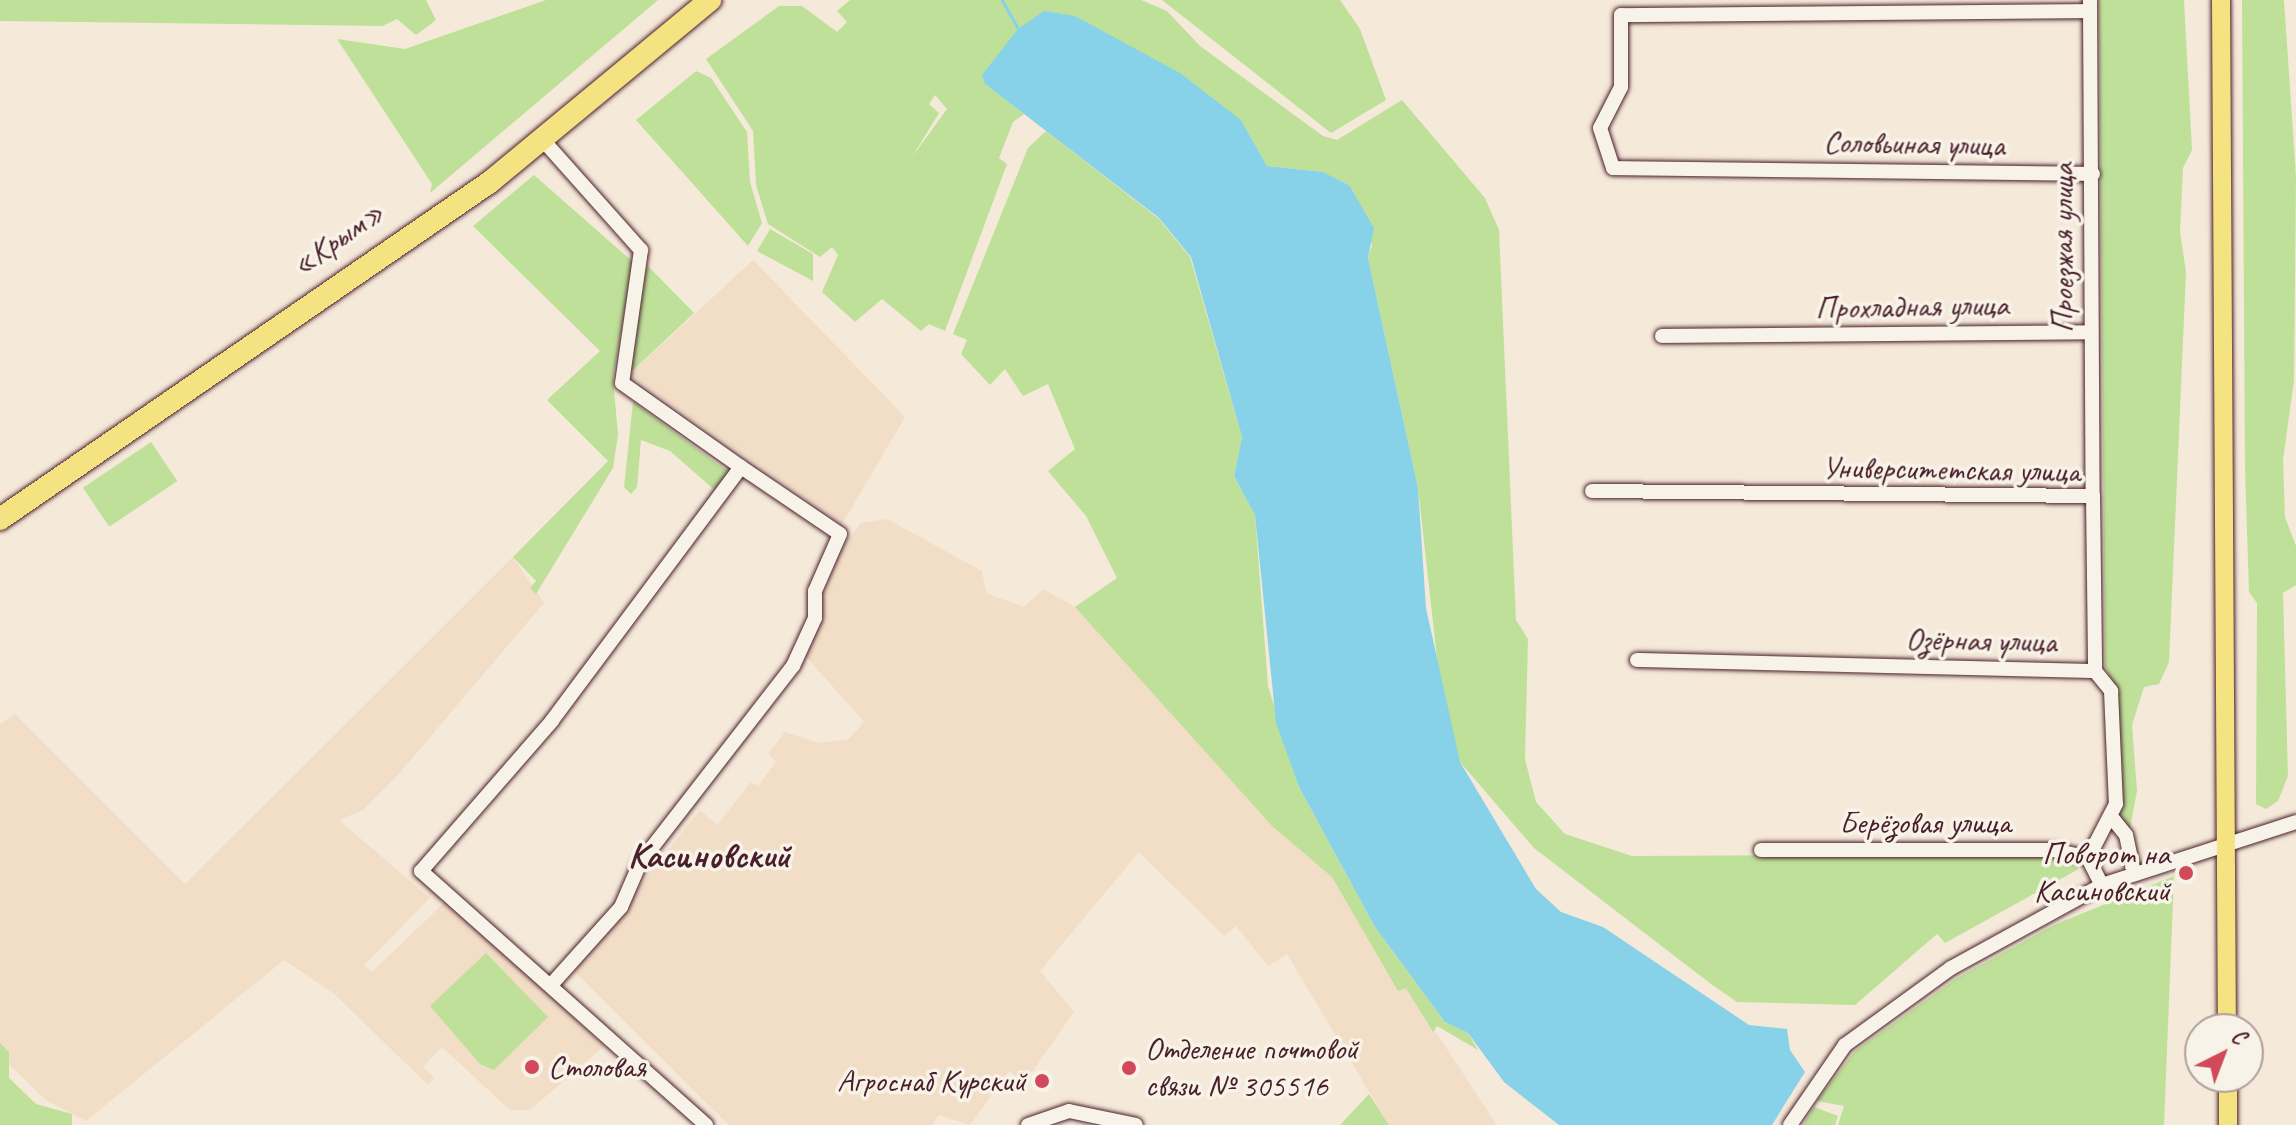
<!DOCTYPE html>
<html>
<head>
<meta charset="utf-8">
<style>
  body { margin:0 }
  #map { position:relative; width:2296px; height:1125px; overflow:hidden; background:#f5e9d9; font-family:Caveat,sans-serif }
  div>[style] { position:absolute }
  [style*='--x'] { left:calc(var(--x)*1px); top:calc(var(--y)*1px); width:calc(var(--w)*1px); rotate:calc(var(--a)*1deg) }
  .built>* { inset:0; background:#f2ddc7 }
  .green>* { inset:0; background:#bee099; transform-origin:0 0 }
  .water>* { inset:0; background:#87d2e8 }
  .stream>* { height:3px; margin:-1.5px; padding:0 1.5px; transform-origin:1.5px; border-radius:1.5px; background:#87d2e8 }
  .roads { filter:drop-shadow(0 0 2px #4a1f2b) drop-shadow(0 0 2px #4a1f2b) }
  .minor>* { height:14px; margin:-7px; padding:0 7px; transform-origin:7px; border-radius:7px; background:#f7f3e8 }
  .major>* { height:18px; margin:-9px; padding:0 9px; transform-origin:9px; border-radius:9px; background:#f5e382 }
  .highway>* { height:22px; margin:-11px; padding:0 11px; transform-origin:11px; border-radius:11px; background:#f5e382 }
  .dots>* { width:22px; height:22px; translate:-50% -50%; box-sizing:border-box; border:4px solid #f7f3e8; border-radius:50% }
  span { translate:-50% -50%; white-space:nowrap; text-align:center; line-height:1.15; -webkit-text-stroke:7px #f7f3e8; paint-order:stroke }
  .street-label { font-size:32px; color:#4a1f2b }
  .poi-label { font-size:32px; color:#4a1f2b }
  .right { translate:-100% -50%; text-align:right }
  .left { translate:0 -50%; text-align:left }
  .quarter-label { font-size:36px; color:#4a1f2b; font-weight:700 }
  .north { position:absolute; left:2184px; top:1013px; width:80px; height:80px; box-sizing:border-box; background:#f7f3e8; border:2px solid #b29e9c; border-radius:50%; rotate:42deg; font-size:22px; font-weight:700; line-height:32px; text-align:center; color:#4a1f2b }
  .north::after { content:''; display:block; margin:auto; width:28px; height:36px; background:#d1495b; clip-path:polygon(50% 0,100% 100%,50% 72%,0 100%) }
</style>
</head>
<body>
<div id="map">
  <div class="built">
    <i style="clip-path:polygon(753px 260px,905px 417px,842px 524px,629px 375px)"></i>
    <i style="clip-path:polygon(887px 519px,982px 571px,986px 592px,996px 597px,1024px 607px,1043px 589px,1075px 607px,1273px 827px,1332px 877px,1398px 990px,1406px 987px,1497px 1125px,1389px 1125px,1287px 954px,1268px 966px,1236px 926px,1224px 936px,1139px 852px,1040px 971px,1074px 1012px,1025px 1082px,1009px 1071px,970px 1125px,939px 1115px,932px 1125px,729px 1125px,695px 1092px,573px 970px,700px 810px,717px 825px,751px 782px,758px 786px,776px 762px,768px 754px,785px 732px,819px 743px,849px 739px,864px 722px,803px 653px,840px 550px,861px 523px)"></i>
    <i style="clip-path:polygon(513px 557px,544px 603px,397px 776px,363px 810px,339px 820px,430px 898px,364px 965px,372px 972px,448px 899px,604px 1046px,530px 1110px,510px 1110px,442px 1047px,423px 1067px,434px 1078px,428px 1085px,333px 993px,284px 960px,86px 1121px,46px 1100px,0 1056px,0 724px,15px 714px,185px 884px)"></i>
  </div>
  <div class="green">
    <i style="clip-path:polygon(0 0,426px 0,436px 20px,416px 35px,397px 19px,382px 26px,0 21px)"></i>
    <i style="clip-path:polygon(546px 0,658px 0,430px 193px,432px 184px,337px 39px,405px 49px)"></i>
    <i style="clip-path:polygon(evenodd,850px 0,1141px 0,1167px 11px,1200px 46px,1323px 136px,1337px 140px,1402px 100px,1485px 198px,1499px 230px,1516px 620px,1528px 639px,1525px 759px,1536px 802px,1565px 834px,1632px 856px,2082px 854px,2077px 870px,1945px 943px,1937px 934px,1855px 1005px,1737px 1002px,1711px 984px,1534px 848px,1460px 762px,1443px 712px,1418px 488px,1368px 258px,1372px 245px,1349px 185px,1322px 172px,1267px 166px,1241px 120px,1075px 16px,1018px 29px,985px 84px,1024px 114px,1013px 122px,999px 158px,1007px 164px,945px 331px,929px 324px,921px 331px,882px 299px,855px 322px,822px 292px,838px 255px,832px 247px,820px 257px,768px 224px,756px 185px,753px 131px,706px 59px,779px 6px,802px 6px,837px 32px,847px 22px,837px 11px,850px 0,935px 95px,947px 109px,912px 157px,939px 113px,929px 104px,935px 95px)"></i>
    <i style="clip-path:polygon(1162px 0,1340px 0,1360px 29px,1386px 100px,1331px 133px)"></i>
    <i style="clip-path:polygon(2099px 0,2184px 0,2192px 150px,2183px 168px,2180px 232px,2186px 272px,2169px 662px,2159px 684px,2144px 687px,2132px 725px,2137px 791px,2130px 828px,2116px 816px,2116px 687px,2105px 667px)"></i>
    <i style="clip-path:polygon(2242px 0,2284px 0,2296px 177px,2294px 380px,2283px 460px,2285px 517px,2296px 546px,2296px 585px,2283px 593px,2288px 776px,2278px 801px,2266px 809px,2256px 804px,2257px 603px,2249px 592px,2245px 468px)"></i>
    <i style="clip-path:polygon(696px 71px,711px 78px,747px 132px,750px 182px,762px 223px,748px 246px,636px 120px)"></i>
    <i style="clip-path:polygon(1046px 131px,1159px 219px,1190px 257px,1242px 437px,1234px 476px,1255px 515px,1268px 686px,1299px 787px,1375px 927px,1445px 1022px,1468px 1033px,1478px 1050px,1437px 1026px,1433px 1032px,1406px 988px,1398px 991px,1332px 877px,1273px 827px,1075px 607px,1117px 578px,1086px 516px,1048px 471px,1075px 449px,1048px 384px,1023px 396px,1005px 369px,990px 385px,961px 354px,967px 340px,953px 334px,1028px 148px)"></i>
    <i style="clip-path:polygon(534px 175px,633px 262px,613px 378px,618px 435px,613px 468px,536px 594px,530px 588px,536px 581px,513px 557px,608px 461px,547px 400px,600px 351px,473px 226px)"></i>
    <i style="clip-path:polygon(770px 229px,813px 254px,813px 281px,757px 251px)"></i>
    <i style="clip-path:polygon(647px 265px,694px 313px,629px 374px,628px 372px)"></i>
    <i style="clip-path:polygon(633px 402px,730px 473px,718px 493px,670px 451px,641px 440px,637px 487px,631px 494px,624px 487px)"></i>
    <i style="left:151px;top:442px;width:47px;height:82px;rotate:56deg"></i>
    <i style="clip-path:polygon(2174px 876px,2164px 1125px,1838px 1125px,1844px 1106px,1817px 1101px,1855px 1051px,1957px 978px,2054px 925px)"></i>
    <i style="clip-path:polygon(486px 953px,548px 1017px,494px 1070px,480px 1064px,430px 1006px)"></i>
    <i style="clip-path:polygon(0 1043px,9px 1052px,9px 1078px,36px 1104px,72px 1114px,72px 1125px,0 1125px)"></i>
    <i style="clip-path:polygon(1369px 1094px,1389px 1125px,1340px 1125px)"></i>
    <i style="clip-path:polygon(1814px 1107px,1838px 1116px,1835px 1125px,1803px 1125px)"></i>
  </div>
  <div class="water">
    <i style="clip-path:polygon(1044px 11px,1075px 16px,1180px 73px,1241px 120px,1267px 166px,1323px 172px,1349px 185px,1374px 228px,1368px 258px,1418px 488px,1426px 608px,1460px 762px,1536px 889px,1561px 912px,1603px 927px,1749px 1025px,1787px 1029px,1790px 1050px,1805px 1072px,1772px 1125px,1559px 1125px,1504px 1082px,1468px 1033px,1445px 1022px,1375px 927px,1299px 787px,1276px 723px,1255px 515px,1234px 476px,1242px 437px,1191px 257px,1159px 218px,985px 84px,982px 75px,1018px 29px)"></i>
  </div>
  <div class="stream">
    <i style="--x:1002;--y:0;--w:33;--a:61"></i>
  </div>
  <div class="roads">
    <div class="minor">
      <i style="--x:2090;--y:0;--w:496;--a:89.7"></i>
      <i style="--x:2090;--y:11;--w:469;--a:179.5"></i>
      <i style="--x:1621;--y:15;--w:72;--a:90"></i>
      <i style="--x:1621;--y:87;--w:46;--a:117.1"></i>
      <i style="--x:1600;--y:128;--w:42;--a:72"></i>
      <i style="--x:1613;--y:168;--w:480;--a:0.7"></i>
      <i style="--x:542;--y:139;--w:149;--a:48.3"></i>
      <i style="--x:641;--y:250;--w:134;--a:98.1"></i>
      <i style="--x:622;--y:383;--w:146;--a:35.2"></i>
      <i style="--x:741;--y:467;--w:317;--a:126.7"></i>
      <i style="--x:552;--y:721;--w:199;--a:131.1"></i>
      <i style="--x:421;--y:871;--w:382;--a:41.7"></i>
      <i style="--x:1662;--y:336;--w:428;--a:-0.5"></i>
      <i style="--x:1592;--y:491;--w:501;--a:0.57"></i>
      <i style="--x:2093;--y:496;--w:175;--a:89.3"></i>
      <i style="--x:1637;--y:660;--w:458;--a:1.4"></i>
      <i style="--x:2095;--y:671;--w:26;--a:51"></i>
      <i style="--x:2111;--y:691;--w:113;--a:87.5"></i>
      <i style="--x:2116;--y:804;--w:61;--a:117.4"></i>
      <i style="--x:2088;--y:858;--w:30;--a:63"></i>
      <i style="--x:2113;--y:819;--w:21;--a:51"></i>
      <i style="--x:2126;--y:835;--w:39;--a:78"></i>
      <i style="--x:1761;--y:850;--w:293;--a:0"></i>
      <i style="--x:2054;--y:850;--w:35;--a:13"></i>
      <i style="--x:551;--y:985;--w:105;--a:-48.1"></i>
      <i style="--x:621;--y:907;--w:48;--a:-66.6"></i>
      <i style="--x:640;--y:863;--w:249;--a:-52.2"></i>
      <i style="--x:793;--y:666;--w:53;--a:-65.4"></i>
      <i style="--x:815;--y:618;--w:27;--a:-90"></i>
      <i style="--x:815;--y:591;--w:62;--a:-66.3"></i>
      <i style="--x:840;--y:534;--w:120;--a:-145.9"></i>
      <i style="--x:1028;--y:1125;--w:43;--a:-18.9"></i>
      <i style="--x:1069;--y:1111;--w:68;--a:11.8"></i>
      <i style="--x:1790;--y:1125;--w:97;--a:-55.5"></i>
      <i style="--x:1845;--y:1045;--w:131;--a:-36"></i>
      <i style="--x:1951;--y:968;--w:172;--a:-28.8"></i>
      <i style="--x:2102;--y:885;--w:204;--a:-18"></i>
    </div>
    <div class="major">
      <i style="--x:2221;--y:0;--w:1029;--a:89.67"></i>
      <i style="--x:2228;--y:1077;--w:48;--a:90"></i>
    </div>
    <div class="highway">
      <i style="--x:0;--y:519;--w:595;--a:-34.52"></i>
      <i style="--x:490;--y:182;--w:286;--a:-39.6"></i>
    </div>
  </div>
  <div class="dots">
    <i style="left:2186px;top:873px;background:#d1495b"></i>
    <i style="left:532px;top:1067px;background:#d1495b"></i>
    <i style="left:1129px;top:1068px;background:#d1495b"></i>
    <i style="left:1042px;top:1081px;background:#d1495b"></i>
  </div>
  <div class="street-label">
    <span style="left:1914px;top:144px;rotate:1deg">Соловьиная улица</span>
    <span style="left:338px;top:239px;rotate:-35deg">«Крым»</span>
    <span style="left:2063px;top:248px;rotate:-90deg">Проезжая улица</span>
    <span style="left:1912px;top:307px;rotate:-1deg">Прохладная улица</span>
    <span style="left:1951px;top:470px;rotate:1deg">Университетская улица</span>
    <span style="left:1981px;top:641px;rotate:1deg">Озёрная улица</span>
    <span style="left:1925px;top:823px">Берёзовая улица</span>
  </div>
  <div class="poi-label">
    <span class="right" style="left:2170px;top:873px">Поворот на<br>Касиновский</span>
    <span class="left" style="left:1145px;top:1068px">Отделение почтовой<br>связи № 305516</span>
    <span class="left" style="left:548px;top:1067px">Столовая</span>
    <span class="right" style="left:1026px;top:1081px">Агроснаб Курский</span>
  </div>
  <div class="quarter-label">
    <span style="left:709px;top:856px">Касиновский</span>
  </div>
  <div class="north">С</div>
</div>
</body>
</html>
